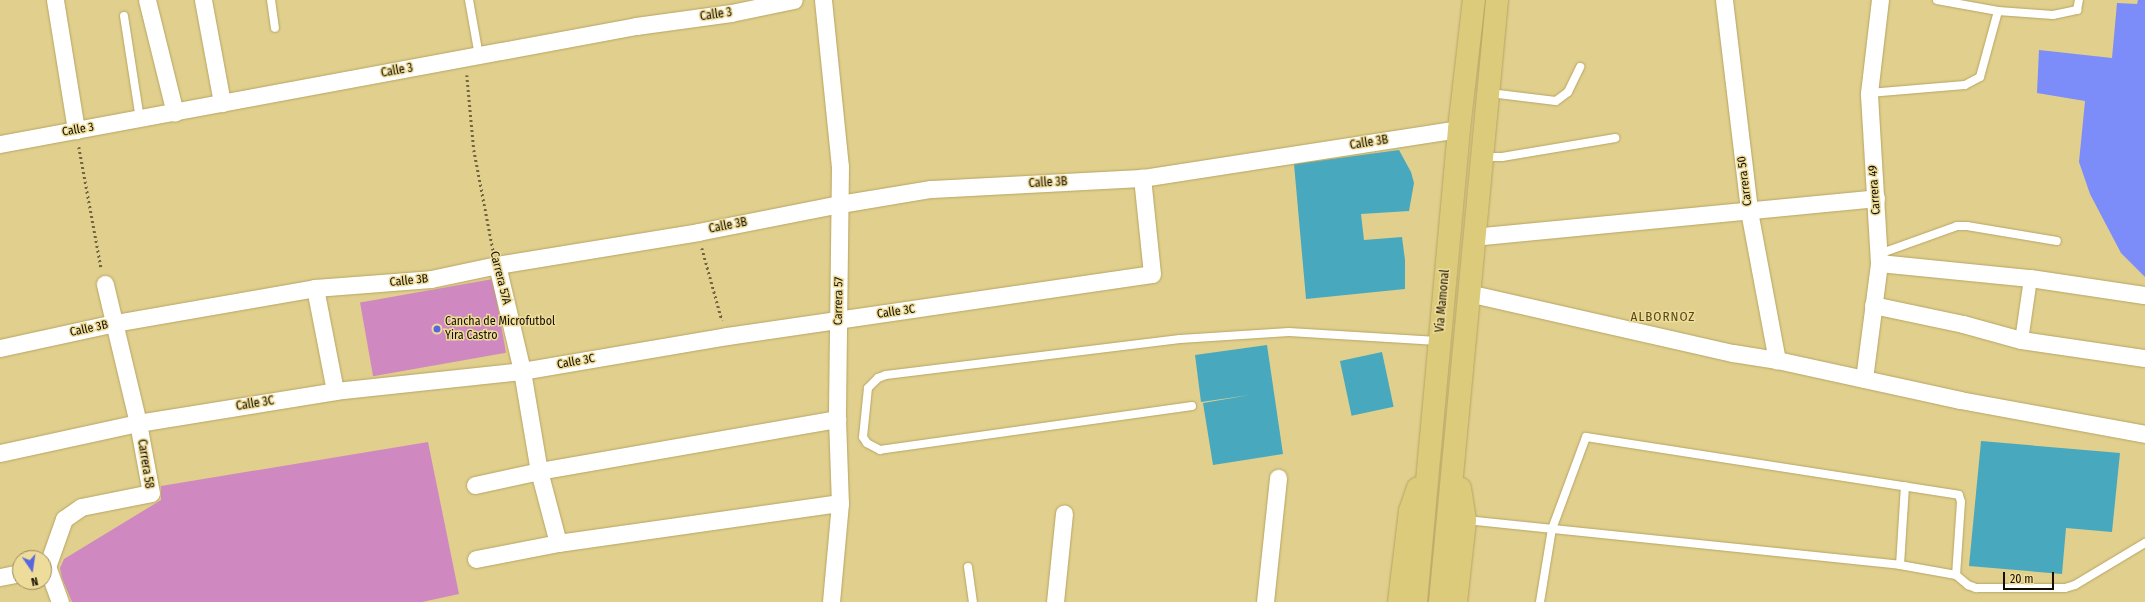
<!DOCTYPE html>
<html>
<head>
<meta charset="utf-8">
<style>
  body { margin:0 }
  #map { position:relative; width:2145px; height:602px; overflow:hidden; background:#e1cf8d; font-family:"Fira Sans Condensed",sans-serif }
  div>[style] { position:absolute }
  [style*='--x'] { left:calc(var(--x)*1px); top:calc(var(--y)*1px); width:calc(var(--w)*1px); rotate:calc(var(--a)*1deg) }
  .green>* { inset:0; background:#cf89c0; transform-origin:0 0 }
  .water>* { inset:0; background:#7c8cf8 }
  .building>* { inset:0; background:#48a9be; transform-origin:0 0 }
  .path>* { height:2.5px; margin-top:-1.25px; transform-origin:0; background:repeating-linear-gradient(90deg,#716540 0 2px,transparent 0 5px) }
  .roads { filter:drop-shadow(0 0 1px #b7a564) drop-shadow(0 0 1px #b7a564) }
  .service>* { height:8px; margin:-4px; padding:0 4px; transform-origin:4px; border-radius:4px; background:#fff }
  .pedestrian>* { height:13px; margin:-6.5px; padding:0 6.5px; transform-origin:6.5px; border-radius:6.5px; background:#fff }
  .minor>* { height:17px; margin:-8.5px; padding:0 8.5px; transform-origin:8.5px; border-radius:8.5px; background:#fff }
  .primary>* { height:22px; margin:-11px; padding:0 11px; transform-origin:11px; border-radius:11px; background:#ddcb7c }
  .dots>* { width:11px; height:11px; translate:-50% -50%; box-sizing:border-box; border:2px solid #eedc9a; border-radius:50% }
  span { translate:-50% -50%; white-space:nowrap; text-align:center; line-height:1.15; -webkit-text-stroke:3px #eedc9a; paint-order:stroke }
  .street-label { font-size:12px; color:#160f00 }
  .poi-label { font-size:12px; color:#160f00 }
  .left { translate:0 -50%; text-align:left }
  .neighbourhood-label { font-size:13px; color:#564917; letter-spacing:1px }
  .north { position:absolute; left:12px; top:550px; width:40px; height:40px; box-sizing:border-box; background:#eedc9a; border:1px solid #988a5c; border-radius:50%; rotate:167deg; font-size:11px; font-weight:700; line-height:16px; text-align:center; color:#160f00 }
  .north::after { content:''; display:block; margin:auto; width:14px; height:18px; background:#5a66dd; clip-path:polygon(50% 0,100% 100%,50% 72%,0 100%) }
  .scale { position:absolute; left:2003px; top:572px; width:51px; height:18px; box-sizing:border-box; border:2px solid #160f00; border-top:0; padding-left:5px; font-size:12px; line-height:14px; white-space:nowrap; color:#160f00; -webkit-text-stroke:3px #eedc9a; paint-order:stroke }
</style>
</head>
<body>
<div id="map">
  <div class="green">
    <i style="left:493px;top:279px;width:75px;height:135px;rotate:80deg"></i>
    <i style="clip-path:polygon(428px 442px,459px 594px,422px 602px,72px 602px,62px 578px,60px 568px,64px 559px,161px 500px,161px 486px)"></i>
  </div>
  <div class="water">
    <i style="clip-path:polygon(2138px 0,2145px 0,2145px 277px,2121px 253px,2090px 194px,2079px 162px,2085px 101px,2037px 93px,2039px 50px,2112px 58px,2117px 3px,2137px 4px)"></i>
  </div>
  <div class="building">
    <i style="clip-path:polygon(1399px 150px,1411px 172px,1414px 183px,1409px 211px,1361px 214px,1364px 240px,1402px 237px,1405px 260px,1405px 289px,1306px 299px,1294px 164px)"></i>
    <i style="clip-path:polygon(1267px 345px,1283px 454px,1213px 465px,1203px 403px,1250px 395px,1201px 402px,1195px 355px)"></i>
    <i style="left:1382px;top:352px;width:56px;height:43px;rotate:78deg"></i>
    <i style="clip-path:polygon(1981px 441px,2120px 453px,2112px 532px,2066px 528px,2062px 574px,1969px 566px)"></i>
  </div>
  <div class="path">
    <i style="--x:467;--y:75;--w:75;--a:84.7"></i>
    <i style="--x:474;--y:150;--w:102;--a:79.2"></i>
    <i style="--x:79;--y:147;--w:122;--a:79.6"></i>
    <i style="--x:702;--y:248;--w:75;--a:74.5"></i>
  </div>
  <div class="roads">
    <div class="service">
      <i style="--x:271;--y:0;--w:28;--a:82"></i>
      <i style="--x:469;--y:0;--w:57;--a:79.9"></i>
      <i style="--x:1937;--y:0;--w:62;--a:10.2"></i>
      <i style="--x:1998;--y:11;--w:55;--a:4.2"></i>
      <i style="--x:2053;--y:15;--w:25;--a:-12"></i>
      <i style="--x:2077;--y:10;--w:10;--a:-79"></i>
      <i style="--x:124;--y:16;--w:104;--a:81.2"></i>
      <i style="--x:1490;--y:93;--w:66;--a:6.9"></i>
      <i style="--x:1556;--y:101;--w:15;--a:-37"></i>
      <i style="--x:1568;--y:92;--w:28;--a:-64"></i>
      <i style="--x:1869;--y:93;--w:96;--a:-4.8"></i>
      <i style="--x:1965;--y:85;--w:17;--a:-28"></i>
      <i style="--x:1980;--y:77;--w:68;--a:-74.7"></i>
      <i style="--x:1483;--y:157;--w:19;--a:0"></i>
      <i style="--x:1502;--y:157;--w:115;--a:-9.5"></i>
      <i style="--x:1879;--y:254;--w:83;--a:-19.7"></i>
      <i style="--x:1957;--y:226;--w:10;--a:0"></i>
      <i style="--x:1967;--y:226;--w:91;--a:9.5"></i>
      <i style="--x:1192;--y:406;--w:315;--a:172"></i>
      <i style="--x:880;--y:450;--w:15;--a:-152"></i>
      <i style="--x:867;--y:443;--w:7;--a:-124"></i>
      <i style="--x:863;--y:437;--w:49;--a:-84.2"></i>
      <i style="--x:868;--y:388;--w:14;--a:-45"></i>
      <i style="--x:878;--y:378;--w:9;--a:-21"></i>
      <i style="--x:886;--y:375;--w:296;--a:-7"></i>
      <i style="--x:1180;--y:339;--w:109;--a:-3.7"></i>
      <i style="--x:1289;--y:332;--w:149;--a:3.5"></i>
      <i style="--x:1466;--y:520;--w:436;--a:5.9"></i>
      <i style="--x:1900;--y:565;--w:57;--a:10.1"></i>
      <i style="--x:1956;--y:575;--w:16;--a:40"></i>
      <i style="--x:1968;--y:585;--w:9;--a:21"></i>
      <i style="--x:1976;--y:588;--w:89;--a:0"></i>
      <i style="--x:2065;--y:588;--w:10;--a:-17"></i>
      <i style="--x:2075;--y:585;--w:82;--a:-31"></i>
      <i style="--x:1900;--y:565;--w:79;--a:-86.4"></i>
      <i style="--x:968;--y:567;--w:35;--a:82"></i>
      <i style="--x:1540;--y:602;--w:74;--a:-80.7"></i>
      <i style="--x:1552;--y:529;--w:98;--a:-69.7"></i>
      <i style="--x:1586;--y:437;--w:377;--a:8.8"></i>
      <i style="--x:1959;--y:495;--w:7;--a:74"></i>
      <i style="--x:1961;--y:502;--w:73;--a:93.9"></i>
    </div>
    <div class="pedestrian">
      <i style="--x:2021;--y:340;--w:63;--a:-81.7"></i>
    </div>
    <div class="minor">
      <i style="--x:55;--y:0;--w:132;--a:80.8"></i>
      <i style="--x:147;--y:0;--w:116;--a:76.1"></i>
      <i style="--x:203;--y:0;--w:105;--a:79.5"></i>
      <i style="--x:823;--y:0;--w:167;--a:84.2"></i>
      <i style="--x:840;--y:166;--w:253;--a:90.7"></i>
      <i style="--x:837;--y:419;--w:84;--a:88"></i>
      <i style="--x:840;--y:503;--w:99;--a:95.2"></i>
      <i style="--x:1724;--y:0;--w:212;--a:83.2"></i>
      <i style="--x:1749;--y:211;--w:152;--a:79.4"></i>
      <i style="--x:0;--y:144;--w:647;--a:-10.51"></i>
      <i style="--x:636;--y:26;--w:96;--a:-7.8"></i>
      <i style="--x:731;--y:13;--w:64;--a:-11.7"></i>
      <i style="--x:1473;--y:237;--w:405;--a:-5.5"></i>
      <i style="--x:1879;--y:263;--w:152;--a:5.7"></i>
      <i style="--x:2030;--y:278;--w:115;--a:8.5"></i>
      <i style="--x:497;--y:265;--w:109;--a:76.7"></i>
      <i style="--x:522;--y:371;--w:101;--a:80.4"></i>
      <i style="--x:539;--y:471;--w:74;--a:75.2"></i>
      <i style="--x:315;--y:288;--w:105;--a:79"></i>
      <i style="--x:1468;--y:293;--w:272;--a:12.8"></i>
      <i style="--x:1733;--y:353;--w:45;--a:9"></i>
      <i style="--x:1777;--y:360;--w:187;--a:12.3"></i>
      <i style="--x:1960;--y:400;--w:188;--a:10.4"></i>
      <i style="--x:1873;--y:305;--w:92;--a:11.9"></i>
      <i style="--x:1963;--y:324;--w:60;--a:15.4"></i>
      <i style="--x:2021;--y:340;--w:125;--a:8.3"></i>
      <i style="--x:0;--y:348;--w:118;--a:-12.3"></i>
      <i style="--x:115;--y:323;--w:203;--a:-9.9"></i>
      <i style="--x:315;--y:288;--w:116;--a:-4.4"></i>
      <i style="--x:431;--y:279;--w:67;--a:-12"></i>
      <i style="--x:497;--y:265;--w:204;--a:-9.3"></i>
      <i style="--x:698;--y:232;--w:145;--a:-11.2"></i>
      <i style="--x:840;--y:204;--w:92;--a:-9.4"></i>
      <i style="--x:931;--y:189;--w:211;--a:-3"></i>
      <i style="--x:1142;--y:178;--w:321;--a:-8.8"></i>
      <i style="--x:1864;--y:379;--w:117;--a:-82.6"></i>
      <i style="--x:1879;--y:263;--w:170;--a:-93.4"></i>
      <i style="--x:1869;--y:93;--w:94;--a:-83.3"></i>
      <i style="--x:0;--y:453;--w:141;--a:-12.3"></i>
      <i style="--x:138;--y:423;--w:200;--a:-9.2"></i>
      <i style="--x:335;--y:391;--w:188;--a:-6.1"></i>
      <i style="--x:522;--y:371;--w:208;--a:-9.7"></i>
      <i style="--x:727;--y:336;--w:429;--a:-8.3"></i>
      <i style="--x:1152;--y:274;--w:97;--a:-95.9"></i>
      <i style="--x:475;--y:485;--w:66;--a:-12.3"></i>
      <i style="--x:539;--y:471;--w:303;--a:-9.9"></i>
      <i style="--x:476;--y:559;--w:84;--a:-11"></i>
      <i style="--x:558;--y:543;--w:285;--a:-8.1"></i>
      <i style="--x:0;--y:577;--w:20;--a:-11"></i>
      <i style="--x:60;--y:602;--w:37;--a:-110"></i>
      <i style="--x:47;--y:567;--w:51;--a:-70.5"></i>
      <i style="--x:64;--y:519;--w:21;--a:-35"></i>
      <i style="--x:81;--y:507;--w:71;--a:-11.3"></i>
      <i style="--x:151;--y:493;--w:71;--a:-100.5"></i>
      <i style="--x:138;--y:423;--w:143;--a:-103.4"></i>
      <i style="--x:1055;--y:602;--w:89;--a:-84.2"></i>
      <i style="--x:1265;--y:602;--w:125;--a:-84"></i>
    </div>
    <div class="primary">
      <i style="--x:1399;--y:602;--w:92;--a:-83.1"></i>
      <i style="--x:1410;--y:511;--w:24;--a:-71"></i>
      <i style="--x:1416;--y:602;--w:475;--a:-84.8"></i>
      <i style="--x:1459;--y:129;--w:130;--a:-83.4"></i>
      <i style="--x:1440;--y:602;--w:605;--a:-84.59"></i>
      <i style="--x:1456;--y:602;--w:82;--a:-83.7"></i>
      <i style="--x:1465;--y:520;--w:32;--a:-99"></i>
    </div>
  </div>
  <div class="dots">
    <i style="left:437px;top:329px;background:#5a66dd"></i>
  </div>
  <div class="street-label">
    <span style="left:716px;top:15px;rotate:-8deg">Calle 3</span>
    <span style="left:397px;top:71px;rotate:-10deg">Calle 3</span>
    <span style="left:78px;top:130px;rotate:-10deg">Calle 3</span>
    <span style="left:1369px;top:143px;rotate:-9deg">Calle 3B</span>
    <span style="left:1745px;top:181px;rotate:-97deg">Carrera 50</span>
    <span style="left:1048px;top:183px;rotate:-3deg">Calle 3B</span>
    <span style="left:1875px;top:190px;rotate:-94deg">Carrera 49</span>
    <span style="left:728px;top:226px;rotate:-11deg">Calle 3B</span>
    <span style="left:500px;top:278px;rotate:76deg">Carrera 57A</span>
    <span style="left:409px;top:281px;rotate:-6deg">Calle 3B</span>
    <span style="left:839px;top:301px;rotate:-89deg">Carrera 57</span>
    <span style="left:1443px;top:301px;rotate:-85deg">Vía Mamonal</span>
    <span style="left:896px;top:312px;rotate:-8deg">Calle 3C</span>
    <span style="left:89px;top:329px;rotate:-12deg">Calle 3B</span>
    <span style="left:576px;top:362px;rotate:-10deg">Calle 3C</span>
    <span style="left:255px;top:404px;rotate:-9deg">Calle 3C</span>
    <span style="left:145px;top:464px;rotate:81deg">Carrera 58</span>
  </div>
  <div class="poi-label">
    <span class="left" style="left:445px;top:329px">Cancha de Microfutbol<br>Yira Castro</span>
  </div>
  <div class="neighbourhood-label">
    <span style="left:1663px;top:317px">ALBORNOZ</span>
  </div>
  <div class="north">N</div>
  <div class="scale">20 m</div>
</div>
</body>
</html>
